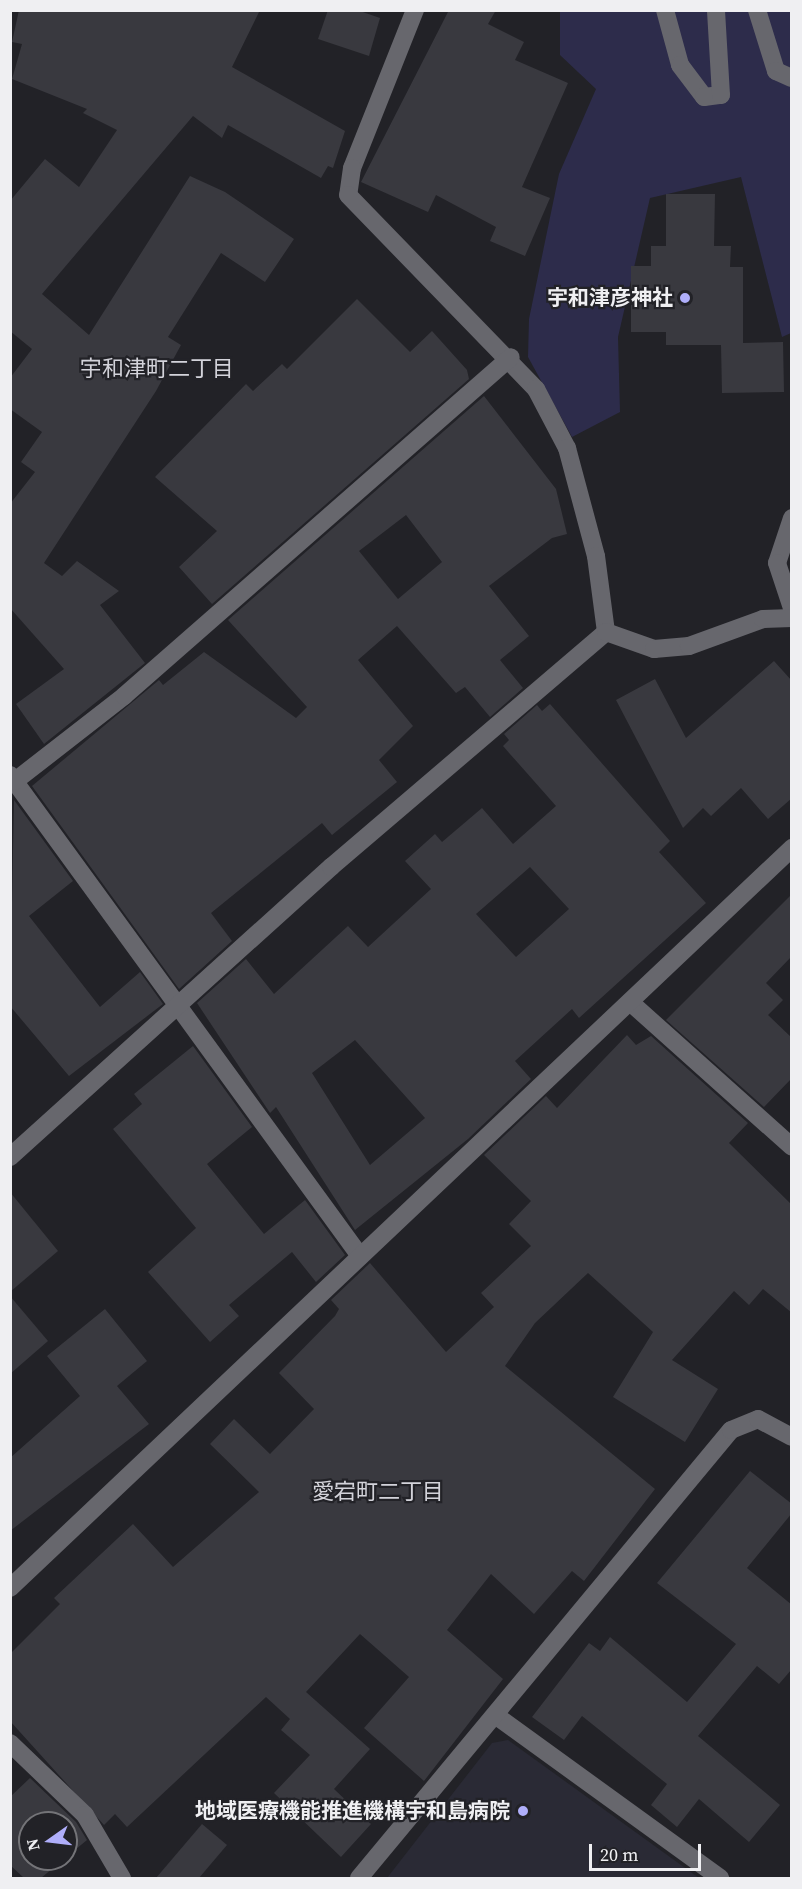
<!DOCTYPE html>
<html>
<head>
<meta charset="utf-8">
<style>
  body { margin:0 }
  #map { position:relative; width:802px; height:1889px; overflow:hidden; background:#222227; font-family:"Source Serif 4","Noto Sans JP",serif }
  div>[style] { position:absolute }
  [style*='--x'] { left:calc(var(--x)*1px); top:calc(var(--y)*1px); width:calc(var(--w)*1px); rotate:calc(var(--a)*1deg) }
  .built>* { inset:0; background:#2a2a35 }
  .green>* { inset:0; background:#2d2c4b }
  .building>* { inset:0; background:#39393f }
  .street>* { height:18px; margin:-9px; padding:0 9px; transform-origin:9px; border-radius:9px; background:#67676d }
  .dots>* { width:16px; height:16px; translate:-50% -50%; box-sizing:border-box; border:3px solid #222227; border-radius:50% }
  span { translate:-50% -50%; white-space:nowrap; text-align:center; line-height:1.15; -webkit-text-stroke:4.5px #222227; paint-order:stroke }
  .poi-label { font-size:21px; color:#efeff2; font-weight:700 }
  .right { translate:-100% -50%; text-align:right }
  .neighbourhood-label { font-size:22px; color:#d3d3da }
  .frame { position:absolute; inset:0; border:12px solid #efeff2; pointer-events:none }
  .north { position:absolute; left:18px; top:1811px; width:60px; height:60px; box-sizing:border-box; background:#222227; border:2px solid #747478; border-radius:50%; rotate:256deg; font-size:16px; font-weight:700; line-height:24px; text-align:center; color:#efeff2 }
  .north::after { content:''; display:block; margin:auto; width:21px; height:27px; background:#afaefa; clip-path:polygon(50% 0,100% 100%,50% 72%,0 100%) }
  .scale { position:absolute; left:589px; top:1844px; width:112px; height:27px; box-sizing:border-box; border:3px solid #efeff2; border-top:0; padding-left:8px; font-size:18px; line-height:21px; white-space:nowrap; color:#efeff2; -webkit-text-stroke:4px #222227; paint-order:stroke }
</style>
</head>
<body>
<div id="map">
  <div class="built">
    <i style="clip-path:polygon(508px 1740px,699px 1878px,387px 1878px,492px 1743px)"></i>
  </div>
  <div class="green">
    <i style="clip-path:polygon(560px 11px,791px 11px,791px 333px,782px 337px,741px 177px,650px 198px,618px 337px,620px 412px,572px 437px,528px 357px,529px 319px,559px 174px,596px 89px,560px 55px)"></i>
  </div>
  <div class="building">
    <i style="clip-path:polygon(19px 10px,260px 10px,232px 67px,345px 131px,333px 168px,328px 166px,321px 178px,228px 125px,222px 138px,193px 116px,42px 294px,89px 335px,190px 176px,225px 192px,294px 239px,265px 282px,221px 253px,168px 337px,181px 345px,156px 391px,44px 563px,62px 576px,77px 561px,119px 591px,100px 605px,145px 663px,44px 744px,16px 704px,64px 669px,10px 608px,10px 504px,35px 472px,21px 462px,42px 432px,10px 409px,10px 378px,32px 349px,10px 331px,10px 201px,45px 159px,79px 187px,117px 130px,83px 113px,87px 109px,12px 79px,22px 44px,12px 42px)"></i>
    <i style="clip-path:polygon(328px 10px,357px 10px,380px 18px,369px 56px,318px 39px)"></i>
    <i style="clip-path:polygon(449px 10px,496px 10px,488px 24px,524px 42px,515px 60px,568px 83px,522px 187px,550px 198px,525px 256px,490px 241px,496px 227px,436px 195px,428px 212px,361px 182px)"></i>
    <i style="clip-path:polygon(666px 194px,715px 194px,714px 246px,731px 246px,730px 267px,743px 267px,743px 343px,783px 342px,784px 392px,722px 393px,721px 345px,666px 345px,666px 332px,631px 332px,631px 266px,651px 266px,651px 246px,666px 246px)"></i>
    <i style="clip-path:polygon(357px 299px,410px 352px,432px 331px,467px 370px,469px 379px,212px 604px,179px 567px,217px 531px,155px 477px,246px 384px,253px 391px,282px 364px,287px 369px)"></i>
    <i style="clip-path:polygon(evenodd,484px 396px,556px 489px,567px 534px,552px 538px,489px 586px,529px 636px,500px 660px,523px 688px,490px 717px,465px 687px,456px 693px,397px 626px,358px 660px,413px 726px,379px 760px,397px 782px,332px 835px,322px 823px,211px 913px,232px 941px,179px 989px,32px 786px,159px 680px,163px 685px,204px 652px,296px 718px,307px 707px,228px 620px,484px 396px,406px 515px,442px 562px,398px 599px,359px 551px,406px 515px)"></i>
    <i style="clip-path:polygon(774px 661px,792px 681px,792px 798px,768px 819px,741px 788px,711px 816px,703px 808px,683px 828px,616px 700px,655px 679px,686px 738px)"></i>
    <i style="clip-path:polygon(evenodd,550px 704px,670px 841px,659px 852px,706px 903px,579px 1018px,572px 1009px,515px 1061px,531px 1079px,468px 1139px,355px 1230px,276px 1107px,270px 1113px,197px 1003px,246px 959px,274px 994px,348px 926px,368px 947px,431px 889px,405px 861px,435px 834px,442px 842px,482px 808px,513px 844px,556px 806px,503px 746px,509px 740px,504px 734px,537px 705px,542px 711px,550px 704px,530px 867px,569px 909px,516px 957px,476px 914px,530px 867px,550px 704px,355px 1040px,425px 1118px,370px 1165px,312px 1073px,355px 1040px)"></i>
    <i style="clip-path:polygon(14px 800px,73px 881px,29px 916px,100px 1007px,140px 972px,163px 1004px,69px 1076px,10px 1006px)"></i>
    <i style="clip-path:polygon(792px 894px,792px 956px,766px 983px,783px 1000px,768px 1015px,792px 1038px,792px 1078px,764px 1107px,666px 1020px)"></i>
    <i style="clip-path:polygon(627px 1035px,636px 1045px,651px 1036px,748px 1123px,729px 1143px,792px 1205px,792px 1313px,763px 1289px,749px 1305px,734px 1291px,672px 1360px,718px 1389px,685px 1442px,613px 1397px,653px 1332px,588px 1273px,535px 1323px,505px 1366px,655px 1489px,584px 1581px,572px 1571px,534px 1614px,491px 1574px,447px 1630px,503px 1679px,424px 1781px,364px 1728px,409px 1677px,360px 1634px,306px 1692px,370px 1749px,334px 1789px,371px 1824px,341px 1857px,274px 1793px,310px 1755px,281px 1730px,290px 1719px,266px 1697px,127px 1827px,115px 1814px,104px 1825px,10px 1721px,10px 1654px,60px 1604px,54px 1598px,133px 1524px,173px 1567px,259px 1492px,210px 1444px,234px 1419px,270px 1454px,314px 1409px,279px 1373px,335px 1316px,339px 1309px,331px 1300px,370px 1263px,446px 1352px,494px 1307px,481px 1293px,531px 1246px,509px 1224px,531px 1201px,484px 1155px,546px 1096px,557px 1108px)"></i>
    <i style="clip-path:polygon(193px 1046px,252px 1127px,207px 1164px,264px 1234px,305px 1200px,345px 1255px,316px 1282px,292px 1252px,229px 1305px,239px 1316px,210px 1342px,148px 1272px,196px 1228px,113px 1129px,142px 1104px,134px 1094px)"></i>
    <i style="clip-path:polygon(10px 1192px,58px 1251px,10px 1292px)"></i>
    <i style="clip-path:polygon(10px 1296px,48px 1341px,10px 1374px)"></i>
    <i style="clip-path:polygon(105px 1309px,147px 1361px,117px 1386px,149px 1424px,10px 1531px,10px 1458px,80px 1396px,47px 1356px)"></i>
    <i style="clip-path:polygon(750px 1471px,792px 1504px,792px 1513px,747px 1568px,792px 1605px,792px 1669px,779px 1684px,757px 1666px,698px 1736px,780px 1805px,749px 1842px,699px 1799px,677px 1827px,651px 1805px,667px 1784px,582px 1716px,564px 1740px,532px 1717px,589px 1643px,600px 1651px,610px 1637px,687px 1702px,736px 1644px,657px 1583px)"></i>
    <i style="clip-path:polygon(evenodd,30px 1778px,76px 1822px,87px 1840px,41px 1878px,24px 1878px,10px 1865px,10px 1797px,30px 1778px,30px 1823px,66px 1823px,66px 1859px,30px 1859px,30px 1823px)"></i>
    <i style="clip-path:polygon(202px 1824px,227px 1845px,199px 1878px,156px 1878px)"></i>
  </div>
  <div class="street">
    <i style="--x:415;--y:10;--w:170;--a:111.7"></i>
    <i style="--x:352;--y:168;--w:27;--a:98"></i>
    <i style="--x:348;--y:195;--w:270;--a:45.9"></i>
    <i style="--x:536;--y:389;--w:67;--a:62.3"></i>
    <i style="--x:567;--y:448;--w:112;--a:75"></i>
    <i style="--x:596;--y:556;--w:77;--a:82.5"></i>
    <i style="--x:665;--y:10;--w:57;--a:74.7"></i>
    <i style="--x:680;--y:65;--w:40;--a:53"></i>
    <i style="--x:704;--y:97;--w:17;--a:-7"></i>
    <i style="--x:721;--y:95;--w:85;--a:-93.4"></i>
    <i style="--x:757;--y:10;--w:64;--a:72.7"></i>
    <i style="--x:776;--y:71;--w:17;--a:24"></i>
    <i style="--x:792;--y:518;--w:47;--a:108.4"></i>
    <i style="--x:777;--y:563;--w:47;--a:71.6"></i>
    <i style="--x:10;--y:775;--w:595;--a:53.96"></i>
    <i style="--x:15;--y:781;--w:138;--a:-37.9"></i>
    <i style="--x:124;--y:696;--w:514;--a:-41.22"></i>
    <i style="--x:630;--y:1002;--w:217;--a:41.8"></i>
    <i style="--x:10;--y:1157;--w:433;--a:-42.1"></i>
    <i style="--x:331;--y:867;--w:362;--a:-40.5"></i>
    <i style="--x:606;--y:632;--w:51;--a:19.5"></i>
    <i style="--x:654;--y:649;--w:35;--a:-5"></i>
    <i style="--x:689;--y:646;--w:79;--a:-20"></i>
    <i style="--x:763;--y:619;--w:29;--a:-2"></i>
    <i style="--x:10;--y:1588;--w:1077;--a:-43.42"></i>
    <i style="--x:495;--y:1715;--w:278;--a:35.9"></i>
    <i style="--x:10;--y:1743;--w:104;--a:43.8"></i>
    <i style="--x:85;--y:1815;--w:73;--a:59.6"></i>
    <i style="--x:359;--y:1878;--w:582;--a:-50.3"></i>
    <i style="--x:731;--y:1430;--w:29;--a:-22"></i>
    <i style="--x:758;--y:1419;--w:38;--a:28"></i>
  </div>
  <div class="dots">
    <i style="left:685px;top:298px;background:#afaefa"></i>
    <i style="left:523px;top:1811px;background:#afaefa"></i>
  </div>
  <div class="poi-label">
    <span class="right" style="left:673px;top:298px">宇和津彦神社</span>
    <span class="right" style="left:510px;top:1811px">地域医療機能推進機構宇和島病院</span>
  </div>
  <div class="neighbourhood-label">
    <span style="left:157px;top:369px">宇和津町二丁目</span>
    <span style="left:378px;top:1492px">愛宕町二丁目</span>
  </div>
  <div class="frame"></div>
  <div class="north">N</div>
  <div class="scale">20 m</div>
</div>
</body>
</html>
